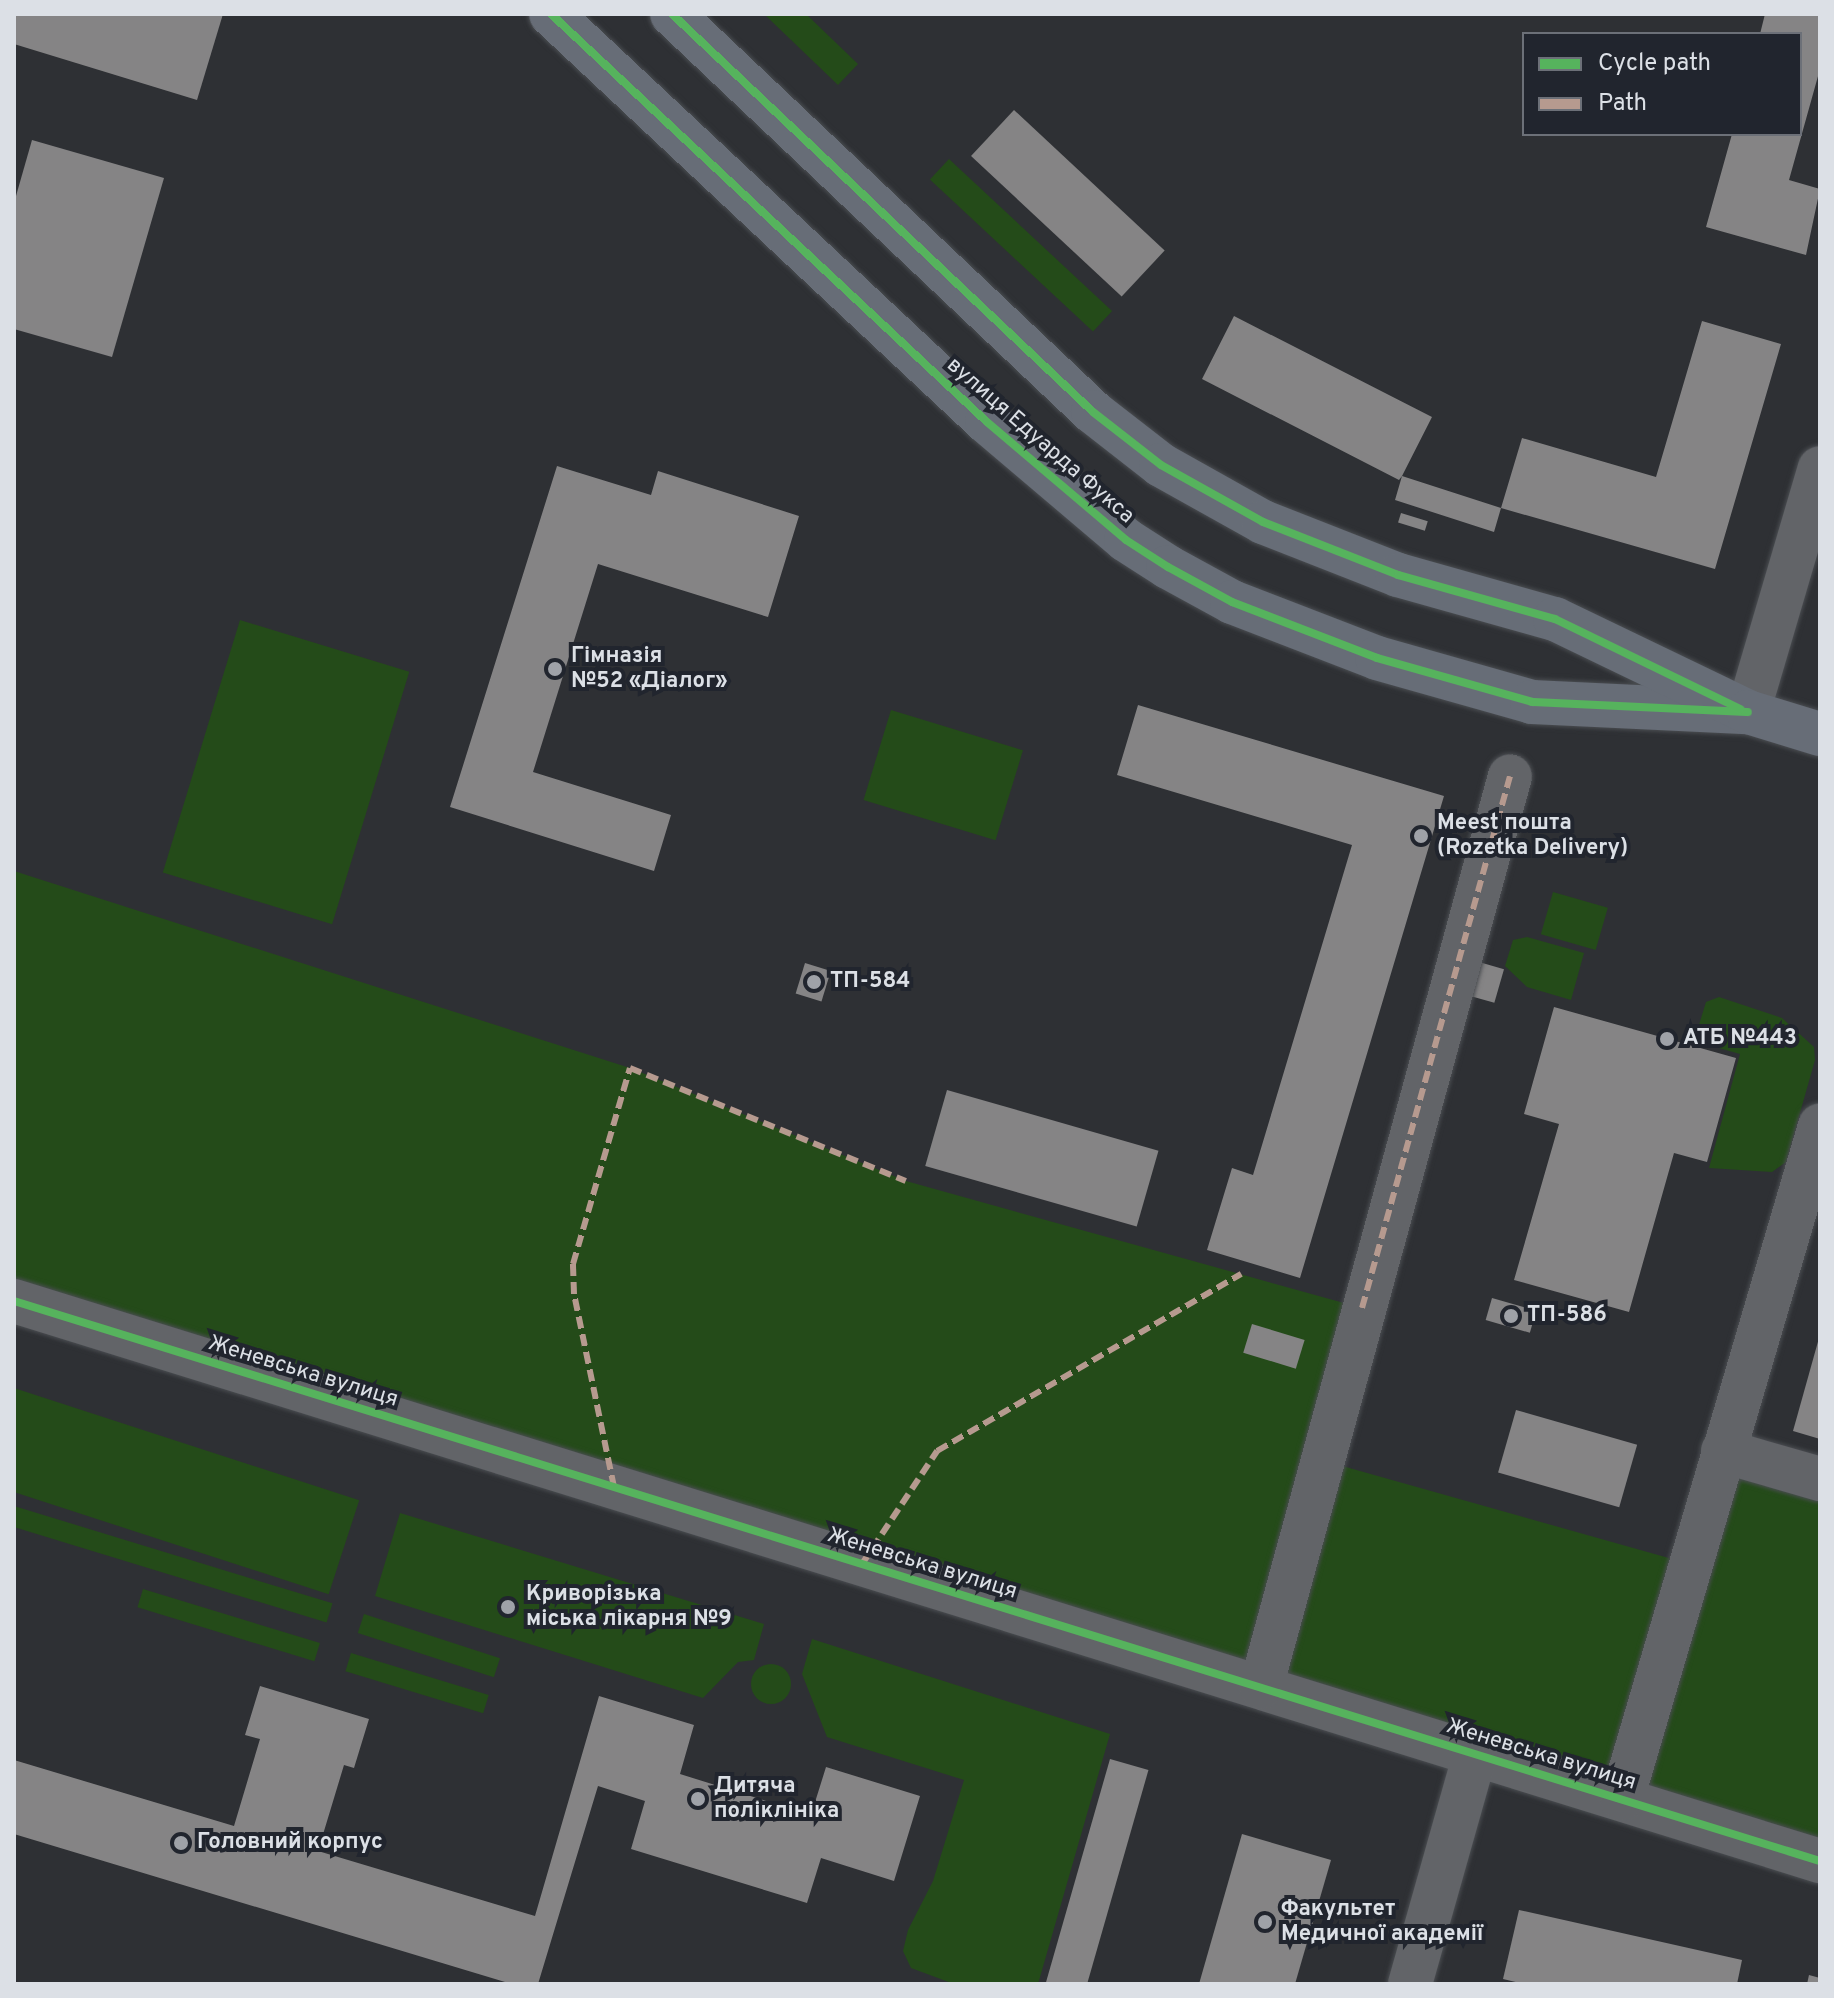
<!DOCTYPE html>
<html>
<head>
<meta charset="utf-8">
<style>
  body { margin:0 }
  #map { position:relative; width:1834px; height:1998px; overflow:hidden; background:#2e3034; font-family:Overpass,sans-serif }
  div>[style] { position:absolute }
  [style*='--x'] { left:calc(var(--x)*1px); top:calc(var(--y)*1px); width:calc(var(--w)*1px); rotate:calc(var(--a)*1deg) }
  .green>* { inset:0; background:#244b19; transform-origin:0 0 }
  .round { border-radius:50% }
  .building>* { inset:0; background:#858485; transform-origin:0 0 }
  .roads { filter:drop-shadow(0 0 2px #4a4d51) drop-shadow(0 0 2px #4a4d51) }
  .minor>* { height:44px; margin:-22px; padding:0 22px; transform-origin:22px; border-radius:22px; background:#626468 }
  .major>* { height:44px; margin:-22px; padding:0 22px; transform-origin:22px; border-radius:22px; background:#676d77 }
  .quiet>* { height:6px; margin-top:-3px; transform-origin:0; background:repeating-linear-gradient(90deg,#b69a8f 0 12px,transparent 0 18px) }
  .cycleway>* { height:8px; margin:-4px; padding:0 4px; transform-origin:4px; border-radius:4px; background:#56b35d }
  .dots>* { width:22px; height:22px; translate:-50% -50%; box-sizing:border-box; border:4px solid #21252e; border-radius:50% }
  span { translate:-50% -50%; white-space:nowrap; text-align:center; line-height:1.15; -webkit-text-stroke:8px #21252e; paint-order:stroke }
  .street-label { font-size:22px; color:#dce0e6 }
  .poi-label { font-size:22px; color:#dce0e6; font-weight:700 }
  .left { translate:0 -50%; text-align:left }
  .frame { position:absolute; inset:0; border:16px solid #dce0e6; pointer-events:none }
  .legend { position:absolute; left:1522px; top:32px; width:280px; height:104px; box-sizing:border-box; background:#21252e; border:2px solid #6c7078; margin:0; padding:10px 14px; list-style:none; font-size:24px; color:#dce0e6 }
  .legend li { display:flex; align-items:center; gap:16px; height:40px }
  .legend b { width:40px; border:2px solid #6c7078 }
</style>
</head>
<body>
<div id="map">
  <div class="green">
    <i style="clip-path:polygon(764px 14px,806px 14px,858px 64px,838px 85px)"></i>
    <i style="left:949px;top:159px;width:223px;height:28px;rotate:43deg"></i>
    <i style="left:240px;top:620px;width:177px;height:264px;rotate:17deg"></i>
    <i style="left:891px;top:710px;width:138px;height:94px;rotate:17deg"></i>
    <i style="clip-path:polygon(14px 871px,630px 1068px,906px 1181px,1362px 1308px,1321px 1460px,1690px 1564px,1723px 1451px,1820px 1479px,1820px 1861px,14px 1301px)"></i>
    <i style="left:1553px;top:892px;width:57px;height:44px;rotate:16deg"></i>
    <i style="clip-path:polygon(1527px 937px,1584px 953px,1571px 1000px,1527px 987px,1505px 966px,1513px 940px)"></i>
    <i style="clip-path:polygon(1719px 997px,1782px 1018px,1814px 1047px,1815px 1060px,1786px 1162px,1772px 1172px,1709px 1168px,1740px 1054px,1694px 1041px,1706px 1002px)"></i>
    <i style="left:14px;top:1388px;width:363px;height:99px;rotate:18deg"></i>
    <i style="left:14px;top:1506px;width:333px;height:20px;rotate:17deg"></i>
    <i style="clip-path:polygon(400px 1513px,764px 1624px,754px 1660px,738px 1662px,703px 1698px,375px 1596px)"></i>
    <i style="left:143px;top:1589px;width:185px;height:19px;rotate:17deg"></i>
    <i style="left:364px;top:1614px;width:143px;height:20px;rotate:18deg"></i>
    <i style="clip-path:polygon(812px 1639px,1110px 1734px,1038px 1984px,954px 1984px,911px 1968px,903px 1951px,908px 1930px,933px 1881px,964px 1780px,827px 1737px,802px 1674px)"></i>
    <i style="left:351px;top:1653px;width:144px;height:19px;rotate:17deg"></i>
    <i class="round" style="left:751px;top:1664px;width:40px;height:40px"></i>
  </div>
  <div class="building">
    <i style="clip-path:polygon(14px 14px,223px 14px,197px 100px,14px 44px)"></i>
    <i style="clip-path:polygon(1765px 14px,1820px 14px,1820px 69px,1789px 180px,1820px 189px,1806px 255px,1706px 227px,1732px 134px,1800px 134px,1800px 34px,1760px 34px)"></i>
    <i style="left:1014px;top:110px;width:206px;height:63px;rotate:43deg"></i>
    <i style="clip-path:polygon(32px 140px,164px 178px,112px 357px,14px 329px,14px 203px)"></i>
    <i style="clip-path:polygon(1234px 316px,1432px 417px,1402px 476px,1501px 508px,1494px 532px,1395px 500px,1402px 476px,1399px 480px,1202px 379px)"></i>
    <i style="clip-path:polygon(1702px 321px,1781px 344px,1715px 569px,1501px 508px,1522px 438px,1656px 477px)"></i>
    <i style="clip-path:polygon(557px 466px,651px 495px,658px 471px,799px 516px,768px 617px,598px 564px,533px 772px,671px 815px,654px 871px,450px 807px)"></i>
    <i style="left:1401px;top:513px;width:28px;height:10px;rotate:17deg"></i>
    <i style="clip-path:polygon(1138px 705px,1444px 796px,1300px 1278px,1207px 1250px,1232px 1168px,1253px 1175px,1352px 845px,1117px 775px)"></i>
    <i style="left:1479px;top:962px;width:26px;height:35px;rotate:16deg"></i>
    <i style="left:805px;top:963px;width:27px;height:32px;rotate:17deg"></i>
    <i style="clip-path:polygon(1554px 1007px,1736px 1058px,1707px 1162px,1674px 1153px,1629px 1312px,1514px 1280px,1559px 1124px,1524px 1114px)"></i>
    <i style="left:947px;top:1090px;width:220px;height:79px;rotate:16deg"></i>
    <i style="left:1492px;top:1298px;width:46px;height:23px;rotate:16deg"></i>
    <i style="left:1252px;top:1324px;width:55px;height:30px;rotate:17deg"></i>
    <i style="clip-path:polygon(1819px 1338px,1820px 1339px,1820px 1439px,1793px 1431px)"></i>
    <i style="left:1516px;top:1410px;width:126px;height:65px;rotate:16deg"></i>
    <i style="clip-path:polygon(260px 1686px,369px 1719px,354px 1768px,344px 1765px,318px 1851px,535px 1916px,599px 1696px,694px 1725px,680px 1774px,811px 1815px,826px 1767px,920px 1796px,894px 1881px,821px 1858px,807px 1903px,631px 1849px,645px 1801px,598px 1786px,538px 1984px,512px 1984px,14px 1834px,14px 1760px,234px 1826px,260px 1739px,245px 1735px)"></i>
    <i style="left:1110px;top:1759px;width:40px;height:234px;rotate:16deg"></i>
    <i style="clip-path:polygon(1242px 1834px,1331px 1860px,1295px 1984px,1199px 1984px)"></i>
    <i style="clip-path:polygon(1519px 1910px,1742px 1960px,1737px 1984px,1524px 1984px,1503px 1979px)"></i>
    <i style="clip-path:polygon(1809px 1975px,1820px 1978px,1820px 1984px,1807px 1984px)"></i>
  </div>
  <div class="roads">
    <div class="minor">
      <i style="--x:1748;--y:712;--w:254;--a:-73.6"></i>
      <i style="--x:14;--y:1301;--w:1891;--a:17.23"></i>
      <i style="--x:1723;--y:1451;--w:101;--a:16.1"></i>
      <i style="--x:1261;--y:1687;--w:944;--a:-74.71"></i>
      <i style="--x:1622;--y:1799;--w:702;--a:-73.61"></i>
      <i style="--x:1410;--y:1984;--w:239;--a:-74.2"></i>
    </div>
    <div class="major">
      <i style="--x:551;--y:14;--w:597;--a:43.1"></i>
      <i style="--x:987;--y:422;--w:182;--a:40.3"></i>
      <i style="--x:1126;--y:540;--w:50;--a:32.7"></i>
      <i style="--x:1168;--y:567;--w:73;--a:28.7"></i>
      <i style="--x:1232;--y:602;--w:155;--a:21.1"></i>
      <i style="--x:1377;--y:658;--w:161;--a:15.8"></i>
      <i style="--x:1532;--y:702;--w:216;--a:2.7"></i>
      <i style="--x:672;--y:14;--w:579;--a:43.39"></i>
      <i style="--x:1093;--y:412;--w:86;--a:37.9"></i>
      <i style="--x:1161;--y:465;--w:117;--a:29.2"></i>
      <i style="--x:1263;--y:522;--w:145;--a:21.4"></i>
      <i style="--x:1398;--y:575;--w:163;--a:15.7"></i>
      <i style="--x:1555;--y:619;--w:214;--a:25.7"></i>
      <i style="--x:1748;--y:712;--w:75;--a:17"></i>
    </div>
  </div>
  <div class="quiet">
    <i style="--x:1362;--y:1308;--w:552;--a:-74.45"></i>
    <i style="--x:614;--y:1487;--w:197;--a:-101.7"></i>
    <i style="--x:574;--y:1294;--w:30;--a:-92"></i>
    <i style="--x:573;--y:1264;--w:204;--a:-73.8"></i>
    <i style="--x:630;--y:1068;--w:298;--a:22.3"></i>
    <i style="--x:862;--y:1564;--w:136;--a:-56.4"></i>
    <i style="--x:937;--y:1451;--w:352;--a:-30.2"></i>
  </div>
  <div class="cycleway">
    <i style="--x:551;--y:14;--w:597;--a:43.1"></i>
    <i style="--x:987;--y:422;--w:182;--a:40.3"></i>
    <i style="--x:1126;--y:540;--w:50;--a:32.7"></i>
    <i style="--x:1168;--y:567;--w:73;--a:28.7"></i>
    <i style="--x:1232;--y:602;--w:155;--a:21.1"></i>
    <i style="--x:1377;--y:658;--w:161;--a:15.8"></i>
    <i style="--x:1532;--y:702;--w:216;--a:2.7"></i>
    <i style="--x:672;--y:14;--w:579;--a:43.39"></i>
    <i style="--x:1093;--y:412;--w:86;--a:37.9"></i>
    <i style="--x:1161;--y:465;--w:117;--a:29.2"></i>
    <i style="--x:1263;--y:522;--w:145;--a:21.4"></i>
    <i style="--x:1398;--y:575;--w:163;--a:15.7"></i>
    <i style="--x:1555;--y:619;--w:206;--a:25.9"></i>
    <i style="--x:14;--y:1301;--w:1891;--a:17.23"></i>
  </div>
  <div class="dots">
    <i style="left:555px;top:669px;background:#9fa2a8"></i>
    <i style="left:1421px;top:836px;background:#9fa2a8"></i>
    <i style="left:814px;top:982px;background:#9fa2a8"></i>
    <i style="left:1667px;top:1039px;background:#9fa2a8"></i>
    <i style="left:1511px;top:1316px;background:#9fa2a8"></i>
    <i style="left:508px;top:1607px;background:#9fa2a8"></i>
    <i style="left:698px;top:1799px;background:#9fa2a8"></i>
    <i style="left:181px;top:1843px;background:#9fa2a8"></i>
    <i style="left:1265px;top:1922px;background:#9fa2a8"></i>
  </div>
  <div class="street-label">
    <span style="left:1040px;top:441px;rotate:41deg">вулиця Едуарда Фукса</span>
    <span style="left:303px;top:1372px;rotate:17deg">Женевська вулиця</span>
    <span style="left:922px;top:1564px;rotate:17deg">Женевська вулиця</span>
    <span style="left:1541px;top:1755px;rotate:17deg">Женевська вулиця</span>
  </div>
  <div class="poi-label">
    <span class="left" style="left:571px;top:669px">Гімназія<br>№52 «Діалог»</span>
    <span class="left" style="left:1437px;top:836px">Meest пошта<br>(Rozetka Delivery)</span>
    <span class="left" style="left:830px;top:982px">ТП-584</span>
    <span class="left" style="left:1683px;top:1039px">АТБ №443</span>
    <span class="left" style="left:1527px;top:1316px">ТП-586</span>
    <span class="left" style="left:526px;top:1607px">Криворізька<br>міська лікарня №9</span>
    <span class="left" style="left:714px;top:1799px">Дитяча<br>поліклініка</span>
    <span class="left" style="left:197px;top:1843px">Головний корпус</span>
    <span class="left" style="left:1281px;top:1922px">Факультет<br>Медичної академії</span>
  </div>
  <div class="frame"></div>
  <ul class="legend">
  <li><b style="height:10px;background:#56b35d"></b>Cycle path</li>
  <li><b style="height:10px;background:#b69a8f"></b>Path</li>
  </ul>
</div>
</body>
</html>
